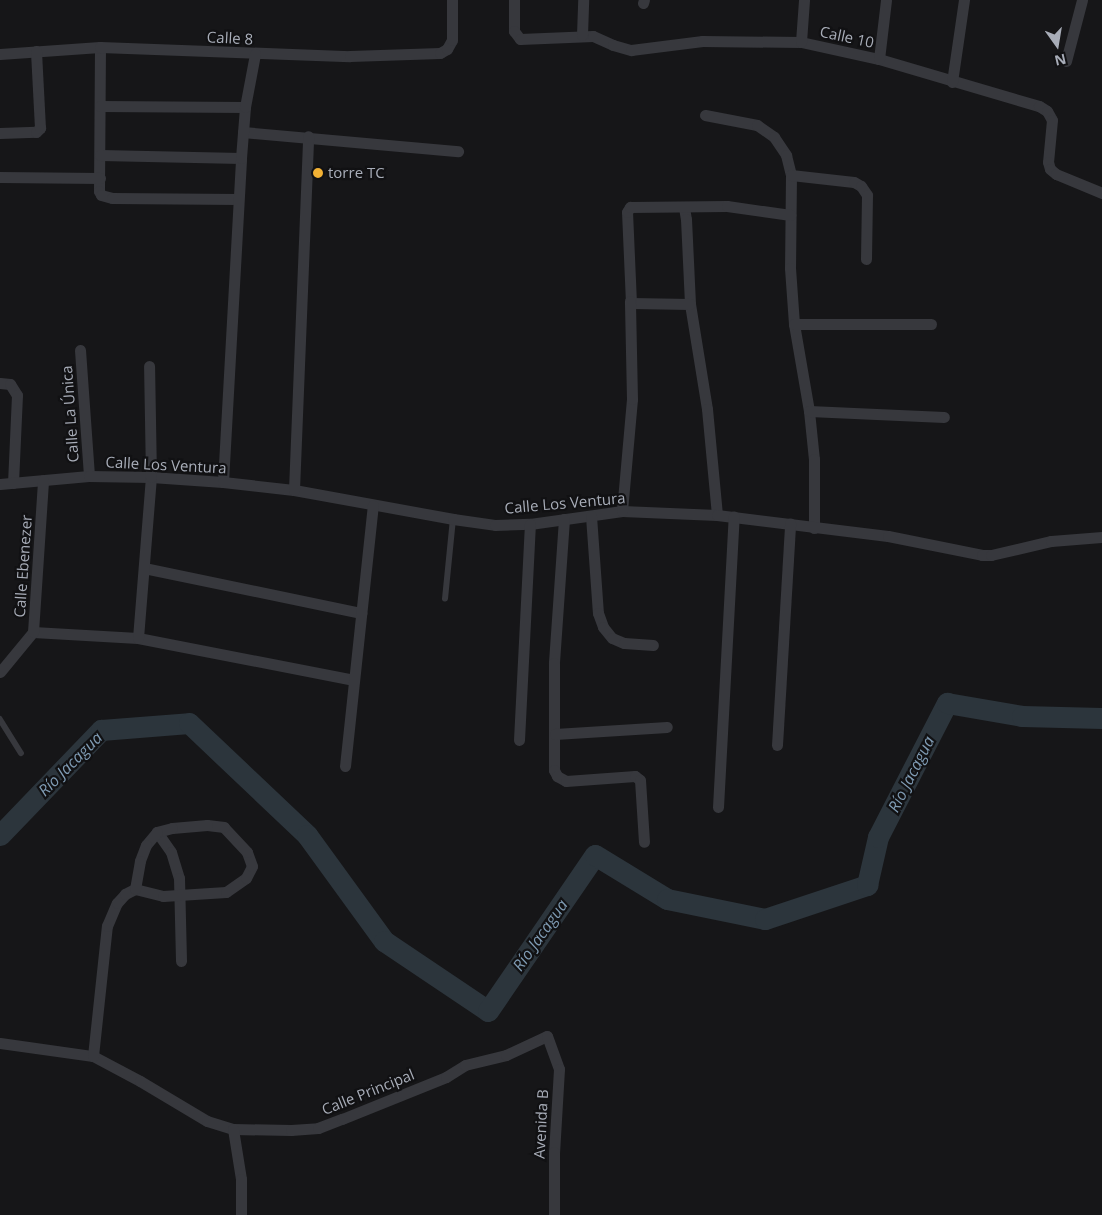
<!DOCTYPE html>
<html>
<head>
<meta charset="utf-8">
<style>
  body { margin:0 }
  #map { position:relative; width:1102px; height:1215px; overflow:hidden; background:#161618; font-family:"Open Sans",sans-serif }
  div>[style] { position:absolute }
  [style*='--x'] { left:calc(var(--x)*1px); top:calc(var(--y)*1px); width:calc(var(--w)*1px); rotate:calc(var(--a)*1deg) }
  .river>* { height:21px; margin:-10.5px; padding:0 10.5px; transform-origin:10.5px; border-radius:10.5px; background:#2c353c }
  .service>* { height:5.5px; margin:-2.75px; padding:0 2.75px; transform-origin:2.75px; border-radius:2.75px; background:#37383d }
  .minor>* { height:11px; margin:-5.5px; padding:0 5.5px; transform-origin:5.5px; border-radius:5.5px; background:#37383d }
  .dots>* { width:14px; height:14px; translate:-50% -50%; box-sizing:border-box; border:2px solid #111113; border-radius:50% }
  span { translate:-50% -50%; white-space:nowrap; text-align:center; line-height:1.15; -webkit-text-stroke:4.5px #111113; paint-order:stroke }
  .street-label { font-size:15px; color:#a8adb8 }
  .poi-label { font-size:15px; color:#a8adb8 }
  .left { translate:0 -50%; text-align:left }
  .water-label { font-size:16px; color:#7f9bb3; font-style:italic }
  .north { position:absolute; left:1032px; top:20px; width:50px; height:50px; -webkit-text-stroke:4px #111113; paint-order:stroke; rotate:167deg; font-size:14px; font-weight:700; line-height:20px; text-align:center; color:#a8adb8 }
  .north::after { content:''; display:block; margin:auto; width:18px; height:22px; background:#a8adb8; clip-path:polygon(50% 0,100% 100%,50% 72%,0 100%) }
</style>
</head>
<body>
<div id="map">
  <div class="river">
    <i style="--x:0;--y:835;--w:146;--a:-46.1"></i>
    <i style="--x:101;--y:730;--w:88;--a:-4.5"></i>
    <i style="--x:189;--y:723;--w:163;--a:43.5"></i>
    <i style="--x:307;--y:835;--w:131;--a:54"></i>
    <i style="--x:384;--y:941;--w:125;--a:33.9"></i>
    <i style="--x:488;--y:1011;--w:189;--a:-55.6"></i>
    <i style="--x:595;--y:855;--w:84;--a:31.4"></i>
    <i style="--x:667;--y:899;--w:100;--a:11.5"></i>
    <i style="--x:765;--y:919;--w:108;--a:-18.4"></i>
    <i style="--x:867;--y:885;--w:49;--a:-77.1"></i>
    <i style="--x:878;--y:837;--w:151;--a:-62.8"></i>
    <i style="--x:947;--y:703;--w:76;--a:9.8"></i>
    <i style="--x:1022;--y:716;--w:80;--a:1.4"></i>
  </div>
  <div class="service">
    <i style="--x:445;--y:599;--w:80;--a:-84.3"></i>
    <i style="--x:0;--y:719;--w:40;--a:58"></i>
  </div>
  <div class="minor">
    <i style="--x:514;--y:0;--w:31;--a:90"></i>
    <i style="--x:514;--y:31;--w:10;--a:53"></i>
    <i style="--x:520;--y:39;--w:73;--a:-2.4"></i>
    <i style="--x:593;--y:36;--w:22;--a:24"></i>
    <i style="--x:613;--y:45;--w:19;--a:16"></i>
    <i style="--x:631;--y:50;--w:72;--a:-7.2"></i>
    <i style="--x:702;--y:41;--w:99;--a:0.6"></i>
    <i style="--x:801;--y:42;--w:80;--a:12.3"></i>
    <i style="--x:879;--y:59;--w:167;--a:16.4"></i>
    <i style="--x:1039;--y:106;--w:9;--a:32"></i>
    <i style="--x:1047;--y:111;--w:10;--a:61"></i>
    <i style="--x:1052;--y:120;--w:42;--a:95.4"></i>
    <i style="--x:1048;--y:162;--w:7;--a:74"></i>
    <i style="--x:1050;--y:169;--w:8;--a:40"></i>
    <i style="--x:1056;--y:174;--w:50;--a:22.4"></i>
    <i style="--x:643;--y:3;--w:3;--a:-72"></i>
    <i style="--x:582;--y:35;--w:35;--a:-88"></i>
    <i style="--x:801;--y:42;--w:42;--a:-85.9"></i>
    <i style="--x:100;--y:47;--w:144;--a:90.4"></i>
    <i style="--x:99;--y:191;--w:4;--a:63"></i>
    <i style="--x:101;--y:195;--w:11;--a:15"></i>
    <i style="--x:112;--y:198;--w:126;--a:0.5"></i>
    <i style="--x:0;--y:54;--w:100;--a:-4"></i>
    <i style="--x:100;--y:47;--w:250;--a:2.1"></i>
    <i style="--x:350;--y:56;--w:90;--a:-1.9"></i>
    <i style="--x:440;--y:53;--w:8;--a:-30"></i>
    <i style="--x:447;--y:49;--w:10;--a:-61"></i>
    <i style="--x:452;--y:40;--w:40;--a:-90"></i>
    <i style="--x:879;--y:59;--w:59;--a:-83.2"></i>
    <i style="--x:1066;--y:61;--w:63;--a:-75.3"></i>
    <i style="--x:952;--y:82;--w:83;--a:-81.7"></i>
    <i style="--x:100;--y:106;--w:145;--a:0.4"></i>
    <i style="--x:705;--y:115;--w:53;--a:10.9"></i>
    <i style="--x:757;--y:125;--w:21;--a:35"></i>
    <i style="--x:774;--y:137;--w:22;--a:56"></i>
    <i style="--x:786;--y:155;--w:21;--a:76"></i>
    <i style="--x:791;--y:175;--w:93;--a:90.6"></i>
    <i style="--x:790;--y:268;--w:56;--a:85.9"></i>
    <i style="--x:794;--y:324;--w:88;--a:80.2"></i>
    <i style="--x:809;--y:411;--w:48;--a:84.1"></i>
    <i style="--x:814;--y:459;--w:69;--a:90"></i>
    <i style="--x:243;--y:132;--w:216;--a:5.1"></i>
    <i style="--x:0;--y:133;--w:36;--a:-2"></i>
    <i style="--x:36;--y:132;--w:6;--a:-45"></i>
    <i style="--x:40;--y:128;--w:77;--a:-93"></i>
    <i style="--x:100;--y:155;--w:141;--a:1.2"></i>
    <i style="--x:791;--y:175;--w:63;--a:6.3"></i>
    <i style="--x:854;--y:182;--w:8;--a:30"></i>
    <i style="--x:861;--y:186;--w:11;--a:56"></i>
    <i style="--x:867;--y:195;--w:64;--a:90.9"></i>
    <i style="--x:0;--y:177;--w:100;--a:0.6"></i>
    <i style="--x:684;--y:207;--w:12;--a:81"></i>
    <i style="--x:686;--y:219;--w:85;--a:87.3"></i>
    <i style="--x:690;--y:304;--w:106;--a:80.8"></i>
    <i style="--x:707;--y:409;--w:106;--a:84.6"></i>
    <i style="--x:690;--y:304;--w:59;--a:-179"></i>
    <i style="--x:631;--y:303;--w:91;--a:-92.5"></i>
    <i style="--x:627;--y:212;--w:6;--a:-59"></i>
    <i style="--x:630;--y:207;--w:97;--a:-0.6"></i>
    <i style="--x:727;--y:206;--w:64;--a:8.1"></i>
    <i style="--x:794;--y:324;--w:137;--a:0"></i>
    <i style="--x:80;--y:350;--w:126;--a:85.9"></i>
    <i style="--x:0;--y:383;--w:10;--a:6"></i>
    <i style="--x:10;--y:384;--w:13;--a:58"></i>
    <i style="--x:17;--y:395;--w:88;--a:92.6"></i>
    <i style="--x:809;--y:411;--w:135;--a:2.5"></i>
    <i style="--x:223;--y:482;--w:324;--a:-86.8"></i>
    <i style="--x:241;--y:158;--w:51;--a:-85.5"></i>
    <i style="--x:245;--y:107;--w:54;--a:-79.3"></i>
    <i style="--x:0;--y:484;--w:89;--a:-5.1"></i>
    <i style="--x:89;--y:476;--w:62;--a:0.9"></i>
    <i style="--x:151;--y:477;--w:72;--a:4"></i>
    <i style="--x:223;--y:482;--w:71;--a:6.4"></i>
    <i style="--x:294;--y:490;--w:162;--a:10.3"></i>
    <i style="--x:453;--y:519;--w:42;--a:8.1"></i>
    <i style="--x:495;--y:525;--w:35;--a:-2"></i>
    <i style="--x:530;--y:524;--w:93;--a:-8"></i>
    <i style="--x:622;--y:511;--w:95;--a:2.4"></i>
    <i style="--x:717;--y:515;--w:172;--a:7"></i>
    <i style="--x:888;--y:536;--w:96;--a:11.4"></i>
    <i style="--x:982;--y:555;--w:9;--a:0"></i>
    <i style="--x:991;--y:555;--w:62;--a:-13.1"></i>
    <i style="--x:1051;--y:541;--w:51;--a:-4.5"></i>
    <i style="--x:294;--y:490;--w:354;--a:-87.7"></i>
    <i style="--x:622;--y:511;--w:112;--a:-84.9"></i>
    <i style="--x:632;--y:399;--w:98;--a:-91.2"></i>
    <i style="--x:591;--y:516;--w:97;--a:85.9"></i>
    <i style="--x:598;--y:613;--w:15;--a:70"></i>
    <i style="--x:603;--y:627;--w:14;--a:51"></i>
    <i style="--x:612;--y:638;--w:13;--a:23"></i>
    <i style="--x:624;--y:643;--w:29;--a:4"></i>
    <i style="--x:564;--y:519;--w:144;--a:94"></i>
    <i style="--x:554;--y:663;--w:107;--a:90"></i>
    <i style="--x:554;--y:770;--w:7;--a:63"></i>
    <i style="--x:557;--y:776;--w:10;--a:29"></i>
    <i style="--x:566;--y:781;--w:69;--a:-4.1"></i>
    <i style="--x:635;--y:776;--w:6;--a:39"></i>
    <i style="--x:640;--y:780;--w:62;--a:86.3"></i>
    <i style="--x:144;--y:568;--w:222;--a:11.7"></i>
    <i style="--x:33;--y:632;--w:105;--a:3.3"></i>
    <i style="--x:138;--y:638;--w:220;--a:11"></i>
    <i style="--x:138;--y:638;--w:162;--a:-85.4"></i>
    <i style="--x:151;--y:477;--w:111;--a:-91"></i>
    <i style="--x:0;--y:672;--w:52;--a:-50.5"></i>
    <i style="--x:33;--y:632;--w:152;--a:-86.2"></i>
    <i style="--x:555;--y:734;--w:112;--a:-3.6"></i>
    <i style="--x:519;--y:740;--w:216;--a:-87.1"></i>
    <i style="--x:777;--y:745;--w:222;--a:-86.6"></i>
    <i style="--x:345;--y:766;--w:262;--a:-83.9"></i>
    <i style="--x:718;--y:807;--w:291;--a:-86.9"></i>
    <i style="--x:157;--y:832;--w:24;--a:55"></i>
    <i style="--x:171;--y:852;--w:27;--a:73"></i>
    <i style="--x:179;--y:878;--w:83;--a:88.6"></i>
    <i style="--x:0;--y:1043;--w:94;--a:8"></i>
    <i style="--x:93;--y:1056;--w:53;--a:28"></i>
    <i style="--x:140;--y:1081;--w:78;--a:30.8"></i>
    <i style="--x:207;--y:1121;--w:27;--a:17"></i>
    <i style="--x:233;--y:1129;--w:58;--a:1"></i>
    <i style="--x:291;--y:1130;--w:27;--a:-4"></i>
    <i style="--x:318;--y:1128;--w:26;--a:-21"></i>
    <i style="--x:342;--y:1119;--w:112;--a:-22"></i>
    <i style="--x:446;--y:1077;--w:22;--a:-32"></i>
    <i style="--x:465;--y:1065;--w:42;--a:-13.7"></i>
    <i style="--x:506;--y:1055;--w:45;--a:-24.9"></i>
    <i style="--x:547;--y:1036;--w:35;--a:70"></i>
    <i style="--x:559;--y:1069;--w:83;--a:93.4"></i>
    <i style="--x:554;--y:1152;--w:63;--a:90"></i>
    <i style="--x:93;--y:1056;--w:131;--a:-83.9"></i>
    <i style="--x:107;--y:926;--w:25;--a:-67"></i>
    <i style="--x:117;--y:903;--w:12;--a:-48"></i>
    <i style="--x:125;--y:894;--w:11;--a:-27"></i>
    <i style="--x:135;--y:889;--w:29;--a:14"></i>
    <i style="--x:163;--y:896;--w:63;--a:-3.6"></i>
    <i style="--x:226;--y:892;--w:24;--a:-35"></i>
    <i style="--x:246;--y:878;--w:13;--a:-63"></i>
    <i style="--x:252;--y:866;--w:15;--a:-110"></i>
    <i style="--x:247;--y:852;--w:34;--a:-133"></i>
    <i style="--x:224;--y:827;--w:17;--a:-173"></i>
    <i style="--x:207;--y:825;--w:35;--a:175"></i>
    <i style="--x:172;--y:828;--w:16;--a:165"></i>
    <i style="--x:157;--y:832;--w:17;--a:130"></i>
    <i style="--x:146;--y:845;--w:17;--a:111"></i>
    <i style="--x:140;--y:861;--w:28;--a:100"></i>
    <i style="--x:233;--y:1129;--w:51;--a:80.9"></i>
    <i style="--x:241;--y:1179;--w:36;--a:90"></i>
  </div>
  <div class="dots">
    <i style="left:318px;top:173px;background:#f2b134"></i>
  </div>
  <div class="street-label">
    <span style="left:847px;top:37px;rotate:12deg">Calle 10</span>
    <span style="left:230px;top:38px;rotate:3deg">Calle 8</span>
    <span style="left:70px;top:414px;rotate:-94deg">Calle La Única</span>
    <span style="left:166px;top:465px;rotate:3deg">Calle Los Ventura</span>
    <span style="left:565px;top:503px;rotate:-5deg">Calle Los Ventura</span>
    <span style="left:23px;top:566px;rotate:-86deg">Calle Ebenezer</span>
    <span style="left:368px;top:1092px;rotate:-22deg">Calle Principal</span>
    <span style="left:541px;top:1124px;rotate:-87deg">Avenida B</span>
  </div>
  <div class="poi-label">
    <span class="left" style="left:328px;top:173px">torre TC</span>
  </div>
  <div class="water-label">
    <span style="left:70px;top:764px;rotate:-45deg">Río Jacagua</span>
    <span style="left:911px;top:774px;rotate:-63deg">Río Jacagua</span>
    <span style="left:540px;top:935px;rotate:-55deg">Río Jacagua</span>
  </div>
  <div class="north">N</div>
</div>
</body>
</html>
